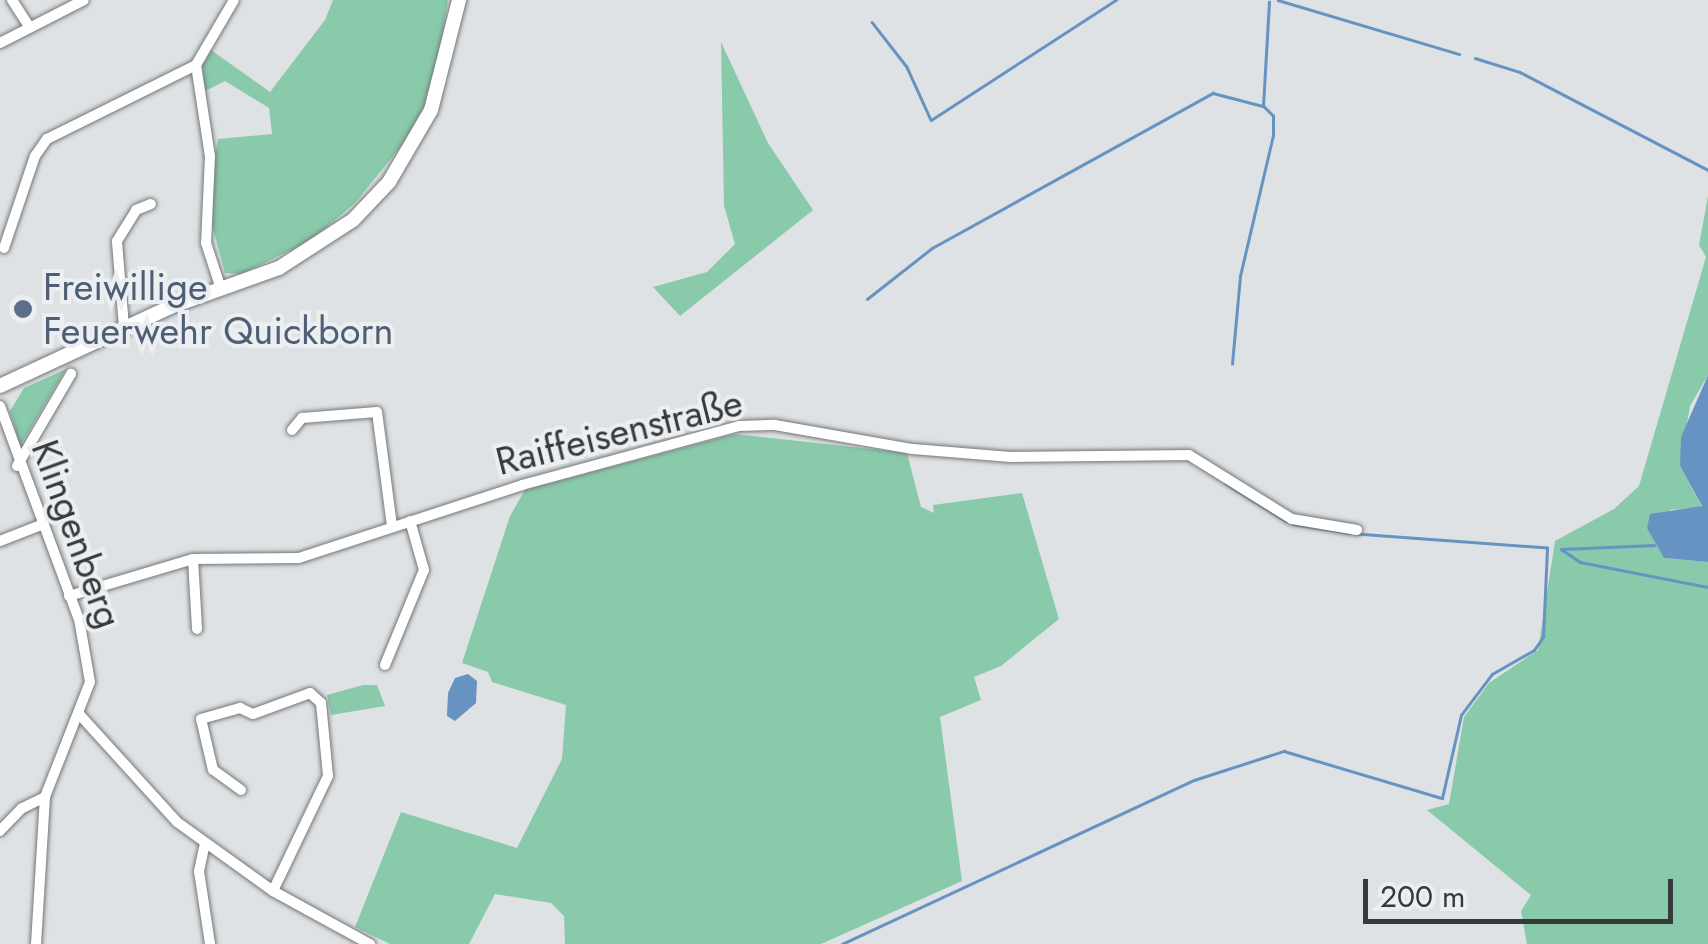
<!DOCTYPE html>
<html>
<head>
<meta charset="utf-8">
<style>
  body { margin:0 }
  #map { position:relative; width:1708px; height:944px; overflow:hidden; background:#dfe2e4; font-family:Jost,sans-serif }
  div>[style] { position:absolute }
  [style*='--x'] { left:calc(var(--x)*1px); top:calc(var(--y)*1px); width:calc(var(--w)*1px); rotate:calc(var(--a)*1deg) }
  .green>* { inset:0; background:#89caab }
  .water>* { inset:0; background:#6793c3 }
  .stream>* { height:2.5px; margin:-1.25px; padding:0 1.25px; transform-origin:1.25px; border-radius:1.25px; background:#6793c3 }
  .roads { filter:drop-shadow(0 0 2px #747779) drop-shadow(0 0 2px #747779) }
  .minor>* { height:10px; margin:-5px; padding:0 5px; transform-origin:5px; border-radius:5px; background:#fff }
  .secondary>* { height:14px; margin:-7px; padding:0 7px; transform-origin:7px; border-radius:7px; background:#fff }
  .dots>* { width:28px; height:28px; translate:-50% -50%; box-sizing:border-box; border:5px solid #eceff1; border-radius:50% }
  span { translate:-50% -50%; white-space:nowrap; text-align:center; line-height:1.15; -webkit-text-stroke:8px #eceff1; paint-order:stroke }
  .service-label { font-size:38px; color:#4e5e75 }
  .left { translate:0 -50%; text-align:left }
  .street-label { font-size:38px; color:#38393a }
  .scale { position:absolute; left:1363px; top:879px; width:310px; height:45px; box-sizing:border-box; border:5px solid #38393a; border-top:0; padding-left:12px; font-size:30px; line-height:35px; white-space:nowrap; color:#38393a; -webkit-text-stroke:8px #eceff1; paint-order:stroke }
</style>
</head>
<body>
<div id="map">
  <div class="green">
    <i style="clip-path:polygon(333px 0,448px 0,437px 73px,419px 124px,355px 203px,310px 241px,241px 274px,225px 273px,207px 206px,218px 139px,272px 134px,269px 108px,225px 81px,205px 91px,202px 66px,211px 50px,270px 92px,325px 20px)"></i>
    <i style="clip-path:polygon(721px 42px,768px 143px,813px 210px,680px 316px,653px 287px,707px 272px,735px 244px,724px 206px)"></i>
    <i style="clip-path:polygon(1708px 196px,1708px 375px,1690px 406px,1680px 466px,1702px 507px,1670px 510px,1664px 558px,1708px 562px,1708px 944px,1527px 944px,1521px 911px,1531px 895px,1427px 810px,1449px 804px,1464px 717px,1489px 683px,1538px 650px,1555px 541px,1614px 509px,1639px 486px,1706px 257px,1699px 245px)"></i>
    <i style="clip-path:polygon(66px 369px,20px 446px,10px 411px,24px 388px)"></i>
    <i style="clip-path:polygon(735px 434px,907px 453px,921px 507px,934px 513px,933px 505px,1022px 493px,1059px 619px,1001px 666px,974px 677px,981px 700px,940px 717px,962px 881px,821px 944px,565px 944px,564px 916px,551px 903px,495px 894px,469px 944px,390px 944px,355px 927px,401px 812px,517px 848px,562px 759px,566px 705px,492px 682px,488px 672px,462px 663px,510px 516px,525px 490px)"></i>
    <i style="clip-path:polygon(363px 685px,377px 685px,385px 706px,331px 715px,327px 695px)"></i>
  </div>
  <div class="water">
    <i style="clip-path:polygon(1708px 375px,1708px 562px,1664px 558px,1647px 528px,1650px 514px,1702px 506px,1680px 466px,1681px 437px)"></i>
    <i style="clip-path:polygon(468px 674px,477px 681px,476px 703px,455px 721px,447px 716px,448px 693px,455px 678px)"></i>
  </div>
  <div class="stream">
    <i style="--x:1278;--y:0;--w:189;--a:16.6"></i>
    <i style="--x:872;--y:22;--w:57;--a:52.1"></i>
    <i style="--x:907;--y:67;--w:58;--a:65.6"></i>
    <i style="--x:931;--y:120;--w:221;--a:-33"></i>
    <i style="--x:1475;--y:58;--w:47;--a:17.3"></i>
    <i style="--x:1520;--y:72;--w:212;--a:27.5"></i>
    <i style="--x:867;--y:299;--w:83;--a:-38.1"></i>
    <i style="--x:932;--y:248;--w:321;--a:-28.9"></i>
    <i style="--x:1213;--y:93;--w:52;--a:14.6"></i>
    <i style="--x:1263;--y:106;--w:104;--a:-86.7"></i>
    <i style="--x:1232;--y:364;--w:88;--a:-84.8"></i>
    <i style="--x:1240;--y:276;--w:145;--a:-76.8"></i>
    <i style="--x:1273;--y:135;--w:19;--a:-90"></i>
    <i style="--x:1273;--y:116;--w:14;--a:-135"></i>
    <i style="--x:1225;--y:483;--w:72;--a:31.9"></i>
    <i style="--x:1293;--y:524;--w:57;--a:9.1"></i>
    <i style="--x:1561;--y:549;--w:23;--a:34"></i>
    <i style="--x:1580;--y:562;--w:130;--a:11.1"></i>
    <i style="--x:1562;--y:549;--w:92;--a:-2.5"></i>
    <i style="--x:842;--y:944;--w:388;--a:-25"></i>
    <i style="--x:1194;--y:780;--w:95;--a:-17.9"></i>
    <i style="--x:1284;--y:751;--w:165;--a:16.6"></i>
    <i style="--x:1442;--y:798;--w:85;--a:-77.1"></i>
    <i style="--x:1461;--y:715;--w:51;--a:-52.9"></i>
    <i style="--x:1492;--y:674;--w:48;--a:-29.7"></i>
    <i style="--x:1534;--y:650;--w:16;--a:-55"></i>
    <i style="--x:1543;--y:637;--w:89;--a:-87.4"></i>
    <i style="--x:1547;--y:548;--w:191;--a:-175.8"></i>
  </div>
  <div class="roads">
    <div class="minor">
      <i style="--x:12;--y:0;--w:33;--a:57"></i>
      <i style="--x:0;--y:43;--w:94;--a:-27.1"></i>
      <i style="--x:196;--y:65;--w:92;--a:81.3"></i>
      <i style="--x:210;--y:156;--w:87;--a:92.6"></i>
      <i style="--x:206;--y:243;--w:48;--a:71.9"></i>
      <i style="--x:4;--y:248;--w:97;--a:-71.4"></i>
      <i style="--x:35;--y:156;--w:21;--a:-55"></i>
      <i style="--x:47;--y:139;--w:166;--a:-26.4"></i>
      <i style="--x:196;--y:65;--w:75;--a:-59.7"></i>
      <i style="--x:124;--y:327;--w:86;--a:-94.7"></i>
      <i style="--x:117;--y:241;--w:36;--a:-58"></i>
      <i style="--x:136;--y:210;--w:16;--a:-22"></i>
      <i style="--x:0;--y:406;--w:227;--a:69.7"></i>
      <i style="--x:79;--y:619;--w:64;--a:80.1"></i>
      <i style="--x:90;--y:682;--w:123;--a:111.4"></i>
      <i style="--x:45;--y:797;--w:25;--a:154"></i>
      <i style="--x:22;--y:808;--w:32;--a:134"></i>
      <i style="--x:292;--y:430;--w:16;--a:-50"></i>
      <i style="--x:302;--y:418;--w:75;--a:-4.6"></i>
      <i style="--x:377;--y:412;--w:115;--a:82.5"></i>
      <i style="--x:17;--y:466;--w:107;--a:-59.6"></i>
      <i style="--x:0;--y:541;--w:44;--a:-21.3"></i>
      <i style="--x:193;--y:559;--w:70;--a:86.7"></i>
      <i style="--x:69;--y:596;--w:129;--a:-16.6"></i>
      <i style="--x:193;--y:559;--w:106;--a:-0.5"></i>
      <i style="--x:299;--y:558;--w:235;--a:-18.1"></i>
      <i style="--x:522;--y:485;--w:225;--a:-15.2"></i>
      <i style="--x:739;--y:426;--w:36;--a:-2"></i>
      <i style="--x:775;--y:425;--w:140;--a:9.9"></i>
      <i style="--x:913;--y:449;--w:98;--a:4.7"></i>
      <i style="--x:1011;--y:457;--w:178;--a:-0.6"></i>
      <i style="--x:1189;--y:455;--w:121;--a:31.9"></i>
      <i style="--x:1292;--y:519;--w:66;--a:9.6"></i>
      <i style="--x:385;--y:665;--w:103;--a:-67.7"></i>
      <i style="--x:424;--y:570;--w:51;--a:-105.9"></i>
      <i style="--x:80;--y:715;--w:144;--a:47.8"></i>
      <i style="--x:177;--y:822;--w:118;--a:35.7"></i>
      <i style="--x:273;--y:891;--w:111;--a:28.7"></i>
      <i style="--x:241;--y:790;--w:34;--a:-144"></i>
      <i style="--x:213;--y:770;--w:52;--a:-103.2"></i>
      <i style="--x:201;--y:719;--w:41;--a:-15.8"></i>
      <i style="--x:240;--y:708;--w:14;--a:25"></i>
      <i style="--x:253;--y:714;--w:61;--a:-20.2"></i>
      <i style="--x:310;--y:693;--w:15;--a:42"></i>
      <i style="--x:321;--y:703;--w:73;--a:84.5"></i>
      <i style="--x:328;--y:776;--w:127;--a:115.6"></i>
      <i style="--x:205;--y:843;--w:29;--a:102"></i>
      <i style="--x:199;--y:871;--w:74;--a:81.4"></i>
      <i style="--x:36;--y:944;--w:147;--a:-86.5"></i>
    </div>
    <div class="secondary">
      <i style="--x:0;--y:386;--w:187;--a:-24.9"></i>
      <i style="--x:170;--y:307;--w:116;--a:-19.7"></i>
      <i style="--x:279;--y:268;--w:88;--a:-33"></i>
      <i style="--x:353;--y:220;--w:52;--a:-46.5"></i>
      <i style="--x:389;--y:182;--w:83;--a:-59.7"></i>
      <i style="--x:431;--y:110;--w:114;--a:-75.7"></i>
    </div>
  </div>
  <div class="dots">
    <i style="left:23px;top:309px;background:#5c6f8a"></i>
  </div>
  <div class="service-label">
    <span class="left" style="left:43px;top:309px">Freiwillige<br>Feuerwehr Quickborn</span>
  </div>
  <div class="street-label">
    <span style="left:619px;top:432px;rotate:-14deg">Raiffeisenstraße</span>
    <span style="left:77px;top:534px;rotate:70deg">Klingenberg</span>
  </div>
  <div class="scale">200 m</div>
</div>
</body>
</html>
